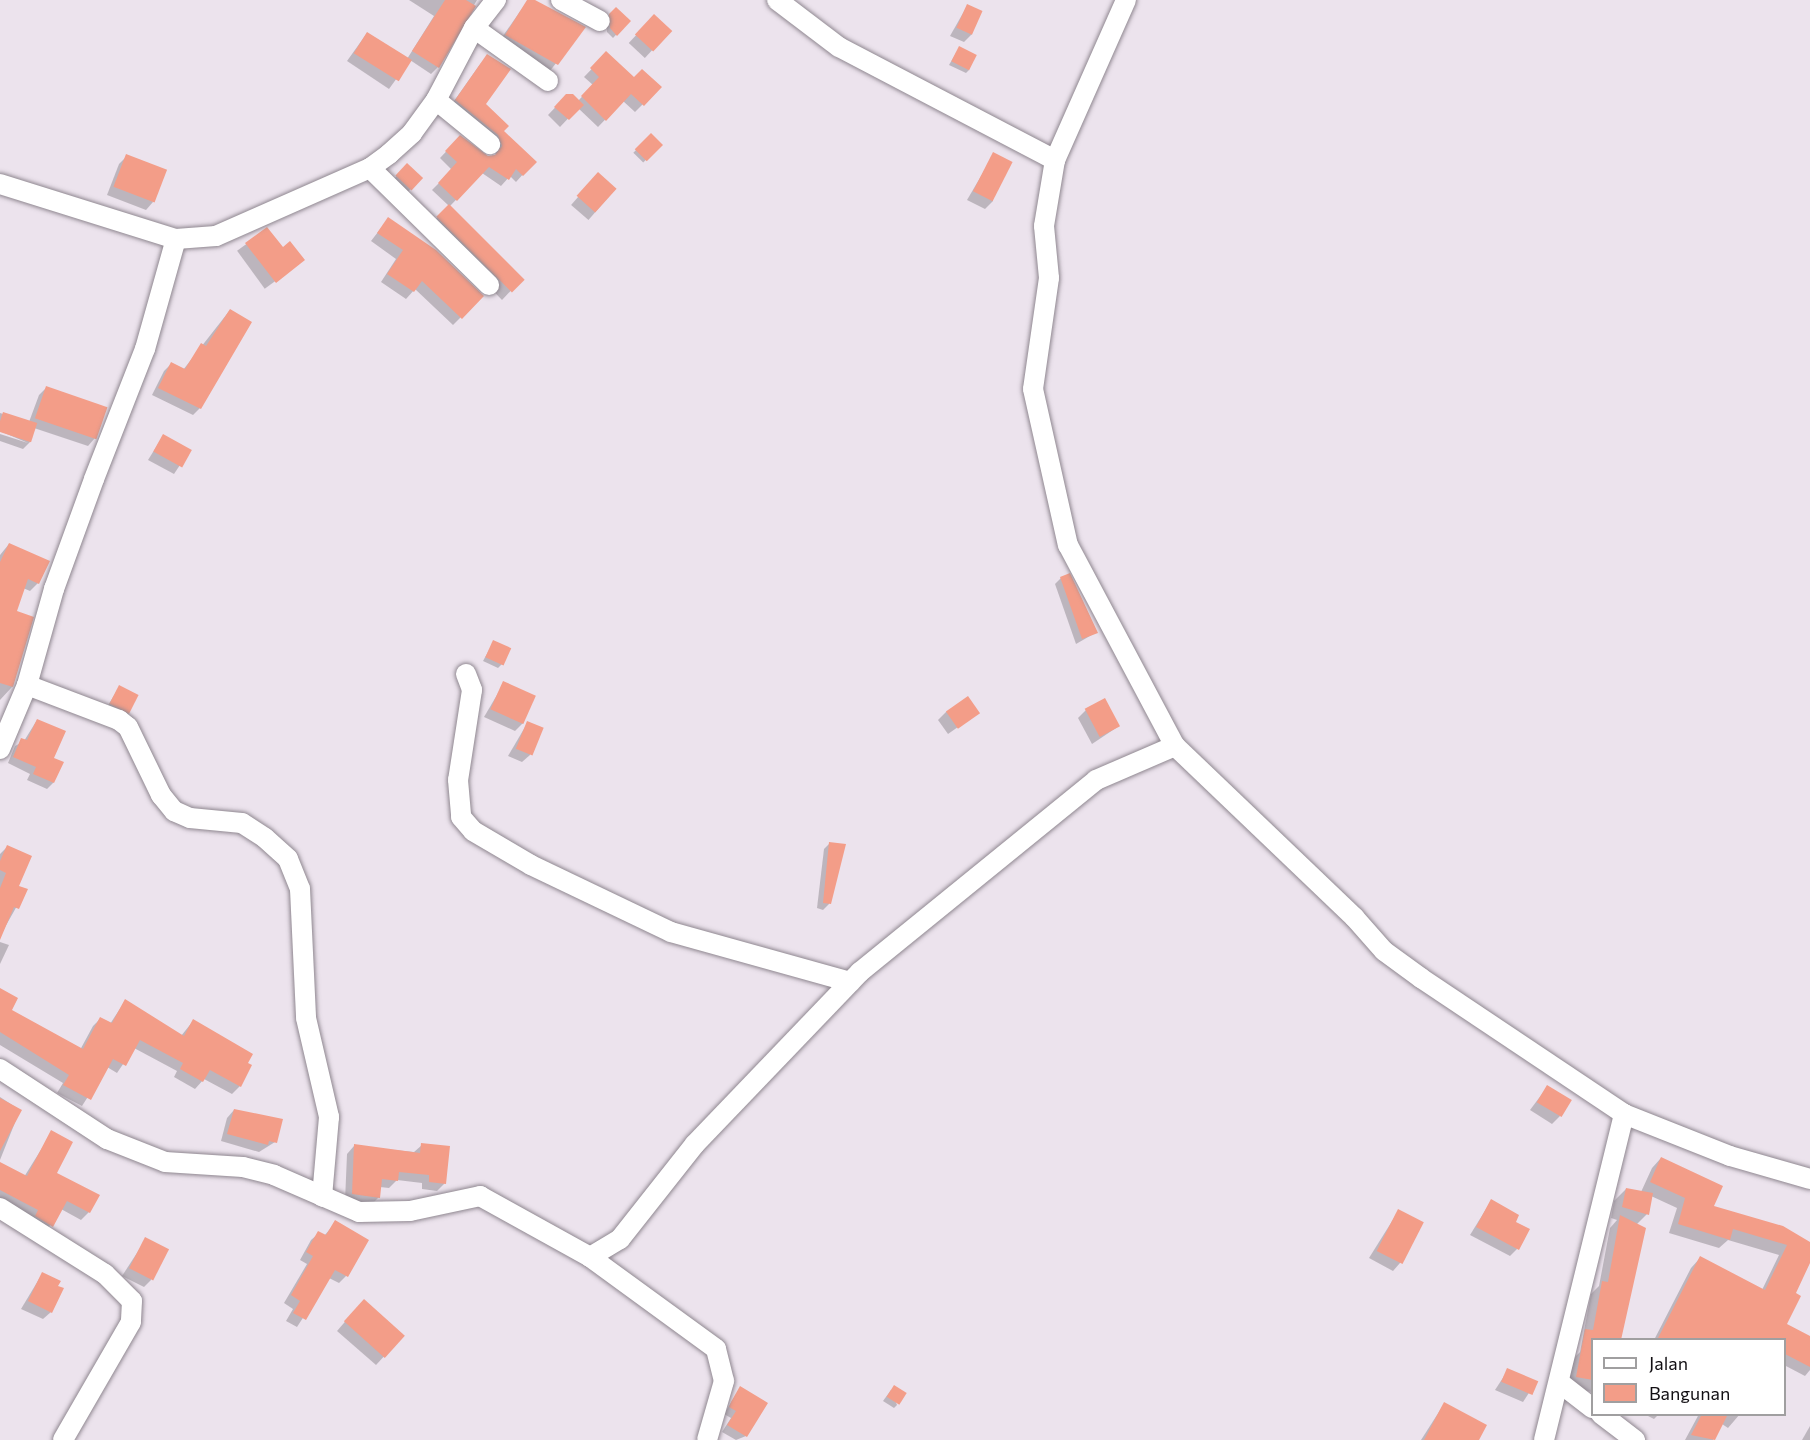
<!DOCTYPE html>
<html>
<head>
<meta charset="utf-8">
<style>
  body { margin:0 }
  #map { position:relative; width:1810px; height:1440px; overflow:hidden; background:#ece3ed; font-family:Commissioner,sans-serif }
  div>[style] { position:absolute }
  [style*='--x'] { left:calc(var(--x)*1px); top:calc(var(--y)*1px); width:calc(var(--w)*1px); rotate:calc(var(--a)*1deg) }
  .shadow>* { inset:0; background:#0003; transform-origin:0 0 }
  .building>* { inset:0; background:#f39d88; transform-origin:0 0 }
  .roads { filter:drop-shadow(0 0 2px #8f8790) drop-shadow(0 0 2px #8f8790) }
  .minor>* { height:20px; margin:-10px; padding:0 10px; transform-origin:10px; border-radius:10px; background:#fff }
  span { translate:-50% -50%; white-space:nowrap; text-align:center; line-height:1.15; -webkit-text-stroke:5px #fff; paint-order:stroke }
  .legend { position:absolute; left:1591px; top:1338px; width:195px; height:78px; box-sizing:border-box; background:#fff; border:2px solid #a09fa0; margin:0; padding:8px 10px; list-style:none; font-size:18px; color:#110e12 }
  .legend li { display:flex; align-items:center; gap:12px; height:30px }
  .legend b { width:30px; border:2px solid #a09fa0 }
</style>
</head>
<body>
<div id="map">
  <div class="shadow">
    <i style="clip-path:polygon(409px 0,477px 0,438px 67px,431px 74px,410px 60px,389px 89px,347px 61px,367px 33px,407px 59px,434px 16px)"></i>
    <i style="clip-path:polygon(528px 0,584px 28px,549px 72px,498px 43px)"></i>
    <i style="clip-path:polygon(967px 6px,972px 34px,964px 42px,950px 36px)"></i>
    <i style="clip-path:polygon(616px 9px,629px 21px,613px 38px,607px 32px,606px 18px)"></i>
    <i style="left:654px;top:16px;width:22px;height:37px;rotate:43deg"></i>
    <i style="clip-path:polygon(959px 48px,969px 70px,966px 73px,949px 65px)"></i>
    <i style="clip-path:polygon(607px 53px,634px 79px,660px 87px,635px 112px,623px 101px,598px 127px,578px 108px,560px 127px,548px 115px,567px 95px,578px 101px,593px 85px,584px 77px)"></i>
    <i style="clip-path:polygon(481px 63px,484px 104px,502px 131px,534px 162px,516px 182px,510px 176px,501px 186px,482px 173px,450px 206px,521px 280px,502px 300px,430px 225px,449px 206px,432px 190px,452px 170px,440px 158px,460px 137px,487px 157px,496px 155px,491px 142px,449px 108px)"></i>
    <i style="left:651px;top:135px;width:14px;height:25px;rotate:45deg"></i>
    <i style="clip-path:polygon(994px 154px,993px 201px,985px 209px,967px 200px)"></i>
    <i style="clip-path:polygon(127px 156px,153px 202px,146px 210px,107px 195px,119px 164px)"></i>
    <i style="left:407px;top:165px;width:19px;height:27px;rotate:43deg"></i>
    <i style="left:598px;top:174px;width:23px;height:41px;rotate:41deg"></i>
    <i style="clip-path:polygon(388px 219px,482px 296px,453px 325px,415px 289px,406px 299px,381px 282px,396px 259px,371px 241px)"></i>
    <i style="left:267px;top:229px;width:47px;height:37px;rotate:54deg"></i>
    <i style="clip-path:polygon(230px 310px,200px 408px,193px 415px,152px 395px,164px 371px,171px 364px,183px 370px)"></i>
    <i style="clip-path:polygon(46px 388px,95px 438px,88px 446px,34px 428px,30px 442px,23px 449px,0 441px,0 434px,28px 443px,0 431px,0 413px,29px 422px,39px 395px)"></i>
    <i style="clip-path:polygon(163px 436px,190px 450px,174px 474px,148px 460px)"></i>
    <i style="clip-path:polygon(9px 544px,38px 583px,30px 591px,23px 588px,15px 612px,12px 687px,0 700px,0 555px)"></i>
    <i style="clip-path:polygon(1061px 578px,1097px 632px,1076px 644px,1055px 584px)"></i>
    <i style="clip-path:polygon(494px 641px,502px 664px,498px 668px,483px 661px)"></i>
    <i style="clip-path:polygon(504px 683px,523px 723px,515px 731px,484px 717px)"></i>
    <i style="clip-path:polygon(119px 687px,129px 713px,122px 720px,104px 712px)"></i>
    <i style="clip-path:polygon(1086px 710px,1119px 726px,1092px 744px,1078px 718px)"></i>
    <i style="clip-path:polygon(946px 712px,978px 713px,948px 734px,938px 720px)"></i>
    <i style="clip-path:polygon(37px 720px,52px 758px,53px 783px,47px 789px,27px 780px,30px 774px,8px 763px,15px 746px,24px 741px)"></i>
    <i style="clip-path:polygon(528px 722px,530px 755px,522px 762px,508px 756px)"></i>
    <i style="clip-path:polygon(830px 843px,829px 904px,823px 910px,817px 908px,824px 849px)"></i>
    <i style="clip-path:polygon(7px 847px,17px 886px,26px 890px,0 936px,0 854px)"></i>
    <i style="clip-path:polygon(0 942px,9px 945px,0 964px)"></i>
    <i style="clip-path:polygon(0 990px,10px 1011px,80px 1050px,93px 1026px,100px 1019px,110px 1024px,125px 1001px,181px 1036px,193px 1021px,246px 1063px,240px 1086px,232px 1094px,204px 1079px,195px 1089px,174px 1077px,177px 1071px,134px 1048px,117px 1073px,107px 1067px,82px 1106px,57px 1093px,63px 1083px,0 1045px)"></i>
    <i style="clip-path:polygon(1548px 1086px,1560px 1116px,1552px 1124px,1530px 1110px)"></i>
    <i style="clip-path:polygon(0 1097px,20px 1110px,0 1160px)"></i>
    <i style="clip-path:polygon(234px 1110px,275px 1142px,259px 1152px,221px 1141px,227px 1118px)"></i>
    <i style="clip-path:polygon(52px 1132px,55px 1173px,89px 1212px,81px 1220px,61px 1209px,44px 1234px,0 1203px,0 1164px,24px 1177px)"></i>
    <i style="clip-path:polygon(422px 1145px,445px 1183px,437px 1191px,422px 1189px,422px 1183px,397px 1180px,389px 1188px,380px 1187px,379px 1197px,371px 1205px,345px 1201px,347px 1154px,354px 1146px,414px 1152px)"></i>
    <i style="clip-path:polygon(1661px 1158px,1712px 1207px,1810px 1243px,1810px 1260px,1753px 1340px,1654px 1340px,1691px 1268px,1700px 1258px,1762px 1290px,1779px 1255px,1728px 1240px,1719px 1248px,1669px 1233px,1677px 1208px,1651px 1196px,1647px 1214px,1636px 1225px,1592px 1340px,1592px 1392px,1566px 1387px,1570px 1362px,1580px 1352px,1591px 1294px,1599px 1286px,1610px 1228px,1617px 1220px,1611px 1218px,1614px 1201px,1626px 1189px,1641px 1192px,1652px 1168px)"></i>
    <i style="clip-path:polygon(1491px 1201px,1514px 1223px,1517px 1249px,1510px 1256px,1470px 1235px)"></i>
    <i style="clip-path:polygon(1399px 1210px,1400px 1263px,1393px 1271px,1369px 1258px)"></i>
    <i style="clip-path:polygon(336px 1222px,346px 1276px,339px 1283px,329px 1278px,297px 1327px,286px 1321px,293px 1309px,284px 1303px,307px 1264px,300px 1260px,311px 1240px,319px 1233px,324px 1236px)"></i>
    <i style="clip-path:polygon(146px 1239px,151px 1280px,144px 1287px,122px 1276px)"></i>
    <i style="clip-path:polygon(42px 1274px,51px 1312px,43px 1319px,21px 1309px)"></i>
    <i style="clip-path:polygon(356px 1309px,403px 1336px,376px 1365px,337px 1331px)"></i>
    <i style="clip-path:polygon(1787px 1337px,1810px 1337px,1810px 1370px,1805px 1376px,1784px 1365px)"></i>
    <i style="clip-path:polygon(1508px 1370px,1536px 1382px,1523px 1402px,1495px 1390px)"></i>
    <i style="clip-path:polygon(740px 1388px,766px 1403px,746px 1436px,736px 1440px,722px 1432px,731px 1418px,724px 1414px)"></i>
    <i style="clip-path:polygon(891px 1390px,897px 1405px,894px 1408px,883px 1401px)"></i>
    <i style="clip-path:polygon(1444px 1404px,1477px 1440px,1421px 1440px)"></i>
    <i style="clip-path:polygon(1644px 1414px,1659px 1414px,1654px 1419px)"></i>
    <i style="clip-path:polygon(1699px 1414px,1740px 1414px,1728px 1428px,1722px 1424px,1713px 1440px,1685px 1440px)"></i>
    <i style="clip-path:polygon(1810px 1426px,1810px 1440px,1802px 1440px)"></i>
  </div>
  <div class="building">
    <i style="clip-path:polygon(445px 0,466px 0,476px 6px,439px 68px,412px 51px)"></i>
    <i style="clip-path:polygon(527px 0,535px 0,586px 27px,558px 65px,505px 35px)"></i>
    <i style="left:967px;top:4px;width:17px;height:26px;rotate:24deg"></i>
    <i style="clip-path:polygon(616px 7px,631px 21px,617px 36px,610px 28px,609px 14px)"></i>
    <i style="left:654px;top:14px;width:25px;height:28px;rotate:43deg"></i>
    <i style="left:367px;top:32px;width:53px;height:25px;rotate:32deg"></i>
    <i style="left:959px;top:46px;width:20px;height:17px;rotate:27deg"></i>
    <i style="clip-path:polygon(606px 51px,634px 77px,642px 69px,662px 87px,644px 106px,631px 94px,606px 121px,581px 96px,599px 77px,590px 68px)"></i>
    <i style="clip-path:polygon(487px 54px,511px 69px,486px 104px,509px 126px,504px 131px,537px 162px,523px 176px,516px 169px,509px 180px,489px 167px,457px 201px,438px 183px,457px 162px,445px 151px,460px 135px,488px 156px,495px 155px,502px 146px,498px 135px,455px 100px)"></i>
    <i style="clip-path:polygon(566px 94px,573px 94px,584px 105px,569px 120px,554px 107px)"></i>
    <i style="left:651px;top:133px;width:17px;height:23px;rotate:45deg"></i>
    <i style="left:993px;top:152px;width:22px;height:44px;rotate:27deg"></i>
    <i style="left:126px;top:154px;width:44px;height:35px;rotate:21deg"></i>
    <i style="left:407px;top:163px;width:22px;height:17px;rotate:43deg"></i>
    <i style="left:598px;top:172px;width:25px;height:32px;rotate:42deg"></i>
    <i style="left:449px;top:204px;width:107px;height:18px;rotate:45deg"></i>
    <i style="clip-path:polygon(388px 217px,436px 250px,484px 296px,462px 319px,422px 281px,414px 292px,387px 274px,403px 250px,377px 233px)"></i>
    <i style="clip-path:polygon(267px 227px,283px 247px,290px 241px,305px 260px,276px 283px,245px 243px)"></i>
    <i style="clip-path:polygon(230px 309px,252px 322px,201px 409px,158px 388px,171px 362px,185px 369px,201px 343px,206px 346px)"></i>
    <i style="left:46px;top:386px;width:65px;height:34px;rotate:19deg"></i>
    <i style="left:3px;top:412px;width:36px;height:20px;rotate:18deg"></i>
    <i style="left:163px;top:434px;width:33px;height:20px;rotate:29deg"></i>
    <i style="clip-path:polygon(9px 543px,50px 561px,39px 584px,28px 579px,17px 611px,34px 617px,13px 687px,0 683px,0 562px)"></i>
    <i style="clip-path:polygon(1070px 573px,1098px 633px,1082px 639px,1060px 577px)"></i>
    <i style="left:493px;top:640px;width:20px;height:19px;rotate:24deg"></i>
    <i style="left:503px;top:681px;width:36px;height:31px;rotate:24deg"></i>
    <i style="left:119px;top:685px;width:22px;height:21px;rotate:27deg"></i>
    <i style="left:968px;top:696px;width:21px;height:27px;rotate:55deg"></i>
    <i style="left:1105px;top:698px;width:32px;height:23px;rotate:62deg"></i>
    <i style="clip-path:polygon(37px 719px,66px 731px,54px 758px,64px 762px,54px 783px,33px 774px,36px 767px,13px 757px,21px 738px,27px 740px)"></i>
    <i style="left:527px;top:721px;width:18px;height:30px;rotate:22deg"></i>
    <i style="clip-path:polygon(829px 842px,846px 844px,831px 904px,823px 903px)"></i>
    <i style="clip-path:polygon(7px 845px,32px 856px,19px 886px,28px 889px,19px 909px,14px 907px,0 940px,0 888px,6px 873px,0 870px,0 861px)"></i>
    <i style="clip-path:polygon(0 988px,18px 998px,12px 1010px,83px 1049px,100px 1017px,112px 1023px,125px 999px,184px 1036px,193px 1019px,253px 1054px,248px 1063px,252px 1065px,241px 1087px,210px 1070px,203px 1082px,180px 1069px,183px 1063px,140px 1040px,126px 1066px,113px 1059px,91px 1100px,63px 1085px,69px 1075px,0 1032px)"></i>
    <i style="left:1547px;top:1085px;width:29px;height:20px;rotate:31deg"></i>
    <i style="clip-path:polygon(0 1098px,22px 1110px,0 1151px)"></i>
    <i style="clip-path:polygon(234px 1109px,283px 1119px,277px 1143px,269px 1141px,268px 1145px,227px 1134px)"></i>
    <i style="clip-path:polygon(51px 1130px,73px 1142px,57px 1173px,100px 1195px,90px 1213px,67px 1201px,53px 1227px,35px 1216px,38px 1210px,0 1190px,0 1162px,27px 1176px)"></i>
    <i style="clip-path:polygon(421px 1143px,450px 1146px,446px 1184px,429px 1182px,429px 1175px,399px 1172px,398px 1181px,382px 1179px,380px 1198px,352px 1194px,354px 1144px,420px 1153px)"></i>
    <i style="clip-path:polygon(1661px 1157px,1723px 1186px,1714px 1206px,1783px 1226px,1810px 1242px,1810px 1263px,1796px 1293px,1801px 1296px,1787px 1324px,1810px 1336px,1810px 1367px,1785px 1354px,1785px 1340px,1657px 1340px,1700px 1256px,1765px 1290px,1787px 1245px,1733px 1229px,1730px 1240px,1678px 1224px,1685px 1198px,1650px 1182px)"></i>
    <i style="clip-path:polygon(1626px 1188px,1653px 1193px,1649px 1215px,1622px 1207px)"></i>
    <i style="clip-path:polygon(1491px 1199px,1519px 1215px,1516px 1222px,1530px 1229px,1519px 1250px,1476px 1227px)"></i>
    <i style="left:1398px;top:1209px;width:29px;height:47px;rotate:27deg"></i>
    <i style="clip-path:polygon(1620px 1215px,1646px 1228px,1621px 1340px,1593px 1340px,1593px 1380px,1576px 1377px,1585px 1329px,1593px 1330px,1602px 1281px,1608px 1282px)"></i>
    <i style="clip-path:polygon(335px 1220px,369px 1240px,348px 1277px,335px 1270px,306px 1320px,293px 1313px,300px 1301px,291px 1295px,313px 1256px,306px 1252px,318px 1231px,326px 1235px)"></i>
    <i style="left:145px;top:1237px;width:27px;height:35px;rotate:27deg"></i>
    <i style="clip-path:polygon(42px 1272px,61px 1281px,58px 1286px,64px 1288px,52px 1313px,28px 1301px)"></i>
    <i style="left:364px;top:1299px;width:55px;height:30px;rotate:42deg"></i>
    <i style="left:1507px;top:1368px;width:34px;height:15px;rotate:23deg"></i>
    <i style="left:894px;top:1385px;width:15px;height:14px;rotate:32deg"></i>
    <i style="clip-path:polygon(740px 1386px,768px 1403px,747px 1437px,727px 1425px,736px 1411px,729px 1407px,731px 1402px)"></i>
    <i style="clip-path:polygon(1444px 1402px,1487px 1425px,1479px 1440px,1424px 1440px)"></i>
    <i style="clip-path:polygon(1702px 1414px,1728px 1414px,1715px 1440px,1691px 1435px)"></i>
  </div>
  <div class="roads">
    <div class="minor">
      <i style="--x:561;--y:0;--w:44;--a:28.3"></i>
      <i style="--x:777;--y:0;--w:78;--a:37.2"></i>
      <i style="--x:839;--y:47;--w:244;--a:27.6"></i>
      <i style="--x:1126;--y:0;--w:175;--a:113.9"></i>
      <i style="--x:1055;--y:160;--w:67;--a:99.5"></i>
      <i style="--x:1044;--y:226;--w:52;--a:84.5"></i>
      <i style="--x:1049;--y:278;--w:112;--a:98.2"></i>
      <i style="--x:1033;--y:389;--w:160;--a:77.4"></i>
      <i style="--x:1068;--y:545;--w:228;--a:62"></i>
      <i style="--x:1175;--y:746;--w:248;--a:43.7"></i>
      <i style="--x:1354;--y:917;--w:45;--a:48.6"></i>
      <i style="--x:1384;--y:951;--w:46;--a:36.1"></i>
      <i style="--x:1421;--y:978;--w:244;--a:33.8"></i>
      <i style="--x:1624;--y:1114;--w:114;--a:21.6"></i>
      <i style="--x:1730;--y:1156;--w:83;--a:16"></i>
      <i style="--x:474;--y:28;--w:91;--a:35.6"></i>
      <i style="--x:436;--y:100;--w:70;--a:39.2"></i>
      <i style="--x:370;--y:168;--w:167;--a:44.5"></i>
      <i style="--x:0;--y:184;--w:184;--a:17.4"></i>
      <i style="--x:176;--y:239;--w:40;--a:-4.3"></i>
      <i style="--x:216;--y:236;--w:168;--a:-23.8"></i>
      <i style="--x:370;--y:168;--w:24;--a:-36"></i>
      <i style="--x:389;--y:154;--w:31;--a:-42"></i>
      <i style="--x:412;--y:133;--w:41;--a:-54"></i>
      <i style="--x:436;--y:100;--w:81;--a:-62.2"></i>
      <i style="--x:474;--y:28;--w:36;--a:-52"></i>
      <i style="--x:466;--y:674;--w:17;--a:69"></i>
      <i style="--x:472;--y:690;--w:91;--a:98.8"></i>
      <i style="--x:458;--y:780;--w:37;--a:85"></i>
      <i style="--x:461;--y:817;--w:18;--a:49"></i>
      <i style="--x:473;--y:831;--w:67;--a:30.4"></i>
      <i style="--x:531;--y:865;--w:155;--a:25.6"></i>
      <i style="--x:671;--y:932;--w:186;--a:15.6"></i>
      <i style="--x:27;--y:685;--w:98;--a:20.8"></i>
      <i style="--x:119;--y:720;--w:11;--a:38"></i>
      <i style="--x:128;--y:727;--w:76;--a:64.1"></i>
      <i style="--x:161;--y:795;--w:21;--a:51"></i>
      <i style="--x:174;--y:811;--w:17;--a:24"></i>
      <i style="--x:190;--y:818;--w:52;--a:5.5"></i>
      <i style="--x:242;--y:823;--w:27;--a:33"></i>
      <i style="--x:265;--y:838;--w:31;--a:42"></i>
      <i style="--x:288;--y:859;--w:32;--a:68"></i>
      <i style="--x:300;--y:889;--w:129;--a:87.3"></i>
      <i style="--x:306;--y:1018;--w:102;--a:76.9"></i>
      <i style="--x:329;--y:1117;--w:80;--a:95"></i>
      <i style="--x:0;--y:749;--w:69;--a:-67.1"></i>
      <i style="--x:27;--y:685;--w:100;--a:-74.3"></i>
      <i style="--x:54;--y:589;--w:117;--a:-70"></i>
      <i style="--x:94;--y:479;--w:140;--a:-68.6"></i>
      <i style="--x:145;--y:349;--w:114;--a:-74.3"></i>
      <i style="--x:0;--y:1069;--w:128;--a:33.2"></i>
      <i style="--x:107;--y:1139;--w:62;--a:21.6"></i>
      <i style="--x:165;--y:1162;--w:78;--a:3.7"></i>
      <i style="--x:243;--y:1167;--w:32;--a:14"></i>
      <i style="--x:274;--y:1175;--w:93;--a:23.5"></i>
      <i style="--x:359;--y:1212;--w:51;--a:-1.1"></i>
      <i style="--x:410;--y:1211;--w:72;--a:-12.1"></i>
      <i style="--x:480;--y:1196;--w:126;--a:29"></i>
      <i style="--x:590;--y:1257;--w:35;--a:-31"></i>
      <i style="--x:620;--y:1239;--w:121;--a:-51.7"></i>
      <i style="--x:695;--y:1144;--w:238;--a:-46.2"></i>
      <i style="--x:860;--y:972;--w:304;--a:-39.1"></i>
      <i style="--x:1096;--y:780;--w:86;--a:-23.3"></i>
      <i style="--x:0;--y:1208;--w:124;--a:32.2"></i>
      <i style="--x:105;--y:1274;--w:38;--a:45"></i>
      <i style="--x:132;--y:1301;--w:21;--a:93"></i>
      <i style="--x:131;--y:1322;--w:136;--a:120"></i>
      <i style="--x:590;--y:1257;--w:156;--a:36.1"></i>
      <i style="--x:716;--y:1349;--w:33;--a:76"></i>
      <i style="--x:724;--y:1381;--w:61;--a:106.1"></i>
      <i style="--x:1560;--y:1383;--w:41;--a:38"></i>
      <i style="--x:1601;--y:1414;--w:43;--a:37.4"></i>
      <i style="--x:1544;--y:1440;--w:336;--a:-76.2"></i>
    </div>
  </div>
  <ul class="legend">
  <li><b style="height:8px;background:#fff"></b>Jalan</li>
  <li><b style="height:16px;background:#f39d88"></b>Bangunan</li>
  </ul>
</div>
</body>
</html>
